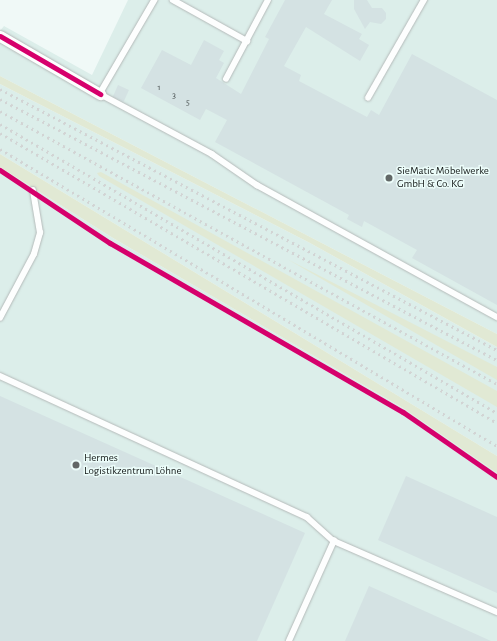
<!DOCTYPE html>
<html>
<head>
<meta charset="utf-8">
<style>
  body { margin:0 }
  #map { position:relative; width:497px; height:641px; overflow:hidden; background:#f0f9f7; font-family:"Alegreya Sans",sans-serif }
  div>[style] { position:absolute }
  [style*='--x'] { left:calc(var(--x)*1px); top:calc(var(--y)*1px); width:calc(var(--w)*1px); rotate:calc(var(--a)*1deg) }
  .built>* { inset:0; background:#dceeea }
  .green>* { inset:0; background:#e1e9d4 }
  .building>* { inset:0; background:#d4e2e3; transform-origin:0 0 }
  .roads { filter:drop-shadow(0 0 1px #b4bab9) drop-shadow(0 0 1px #b4bab9) }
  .service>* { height:5.5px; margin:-2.75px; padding:0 2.75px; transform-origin:2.75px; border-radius:2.75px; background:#fdfefe }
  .minor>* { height:11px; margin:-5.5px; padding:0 5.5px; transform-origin:5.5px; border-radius:5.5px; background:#fdfefe }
  .rail>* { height:3px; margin-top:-1.5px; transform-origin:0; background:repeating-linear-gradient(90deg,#d2d4d4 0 2px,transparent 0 6px) }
  .cycleway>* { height:5px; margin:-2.5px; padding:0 2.5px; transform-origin:2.5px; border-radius:2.5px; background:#d6006c }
  .dots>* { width:11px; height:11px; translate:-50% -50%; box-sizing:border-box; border:2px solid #ecfdfa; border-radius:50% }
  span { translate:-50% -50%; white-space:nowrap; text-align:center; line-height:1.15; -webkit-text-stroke:3px #ecfdfa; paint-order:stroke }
  .number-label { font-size:9px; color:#474e4e }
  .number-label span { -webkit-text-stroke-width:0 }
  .poi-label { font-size:11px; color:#151a19 }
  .left { translate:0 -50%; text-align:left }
</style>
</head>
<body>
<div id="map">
  <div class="built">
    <i style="clip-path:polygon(128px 0,497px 0,497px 334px,0 76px,0 31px,4px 26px,92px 75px)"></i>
    <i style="clip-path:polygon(0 84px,310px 243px,497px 347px,497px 456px,0 154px)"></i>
    <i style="clip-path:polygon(0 167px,113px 238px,403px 408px,497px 473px,497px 641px,0 641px)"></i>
  </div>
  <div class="green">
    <i style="clip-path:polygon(0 76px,497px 334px,497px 347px,310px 243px,0 84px)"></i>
    <i style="clip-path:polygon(0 154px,497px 456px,497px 473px,403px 408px,113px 238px,0 167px)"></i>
    <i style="clip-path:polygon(101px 172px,497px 391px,497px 407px,99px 176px,97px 173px)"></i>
    <i style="clip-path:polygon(287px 259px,497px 367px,497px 380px)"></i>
  </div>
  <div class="building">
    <i style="clip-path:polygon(285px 0,332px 0,324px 14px,362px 34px,359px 39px,369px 45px,360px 61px,306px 27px,284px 66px,301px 75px,299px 81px,367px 117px,371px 110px,379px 115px,412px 54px,497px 100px,497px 305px,412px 258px,417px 250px,364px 221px,362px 227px,347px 219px,349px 215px,215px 142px,227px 120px,206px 109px,200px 120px,141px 88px,162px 50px,191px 65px,204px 40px,224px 51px,219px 60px,224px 63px,216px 78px,241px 94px,269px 39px,265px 37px)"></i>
    <i style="clip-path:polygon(354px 0,367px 0,372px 8px,382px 8px,386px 13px,386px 19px,381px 24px,370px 22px,365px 29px,354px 9px)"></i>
    <i style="left:118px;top:85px;width:12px;height:13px;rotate:24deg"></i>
    <i style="clip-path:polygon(0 396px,305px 533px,257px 641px,0 641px)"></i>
    <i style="clip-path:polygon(406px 476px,497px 517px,497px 593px,378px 540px)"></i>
    <i style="clip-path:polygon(369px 586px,491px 641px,345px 641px)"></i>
  </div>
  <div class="roads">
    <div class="service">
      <i style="--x:155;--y:0;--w:109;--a:120.3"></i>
      <i style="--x:100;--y:94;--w:127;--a:28.2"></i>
      <i style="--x:212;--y:154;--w:55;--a:34.6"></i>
      <i style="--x:257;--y:185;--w:274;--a:28.8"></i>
      <i style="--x:173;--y:0;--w:85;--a:29"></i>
      <i style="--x:226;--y:79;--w:89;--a:-62"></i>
      <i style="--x:368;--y:98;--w:113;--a:-60.3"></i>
      <i style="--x:0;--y:318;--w:72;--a:-62"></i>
      <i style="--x:34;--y:254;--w:22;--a:-74"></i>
      <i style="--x:40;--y:233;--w:43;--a:-99.5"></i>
      <i style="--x:0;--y:376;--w:338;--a:24.7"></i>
      <i style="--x:307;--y:517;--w:36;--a:42"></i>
      <i style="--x:334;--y:541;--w:178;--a:23.5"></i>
      <i style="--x:289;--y:641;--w:110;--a:-65.8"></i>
    </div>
    <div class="minor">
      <i style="--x:0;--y:36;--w:116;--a:30.1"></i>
    </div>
  </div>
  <div class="rail">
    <i style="--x:0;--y:89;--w:561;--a:27.71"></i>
    <i style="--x:0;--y:99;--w:561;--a:27.71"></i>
    <i style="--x:0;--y:111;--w:567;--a:28.78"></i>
    <i style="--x:0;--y:124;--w:575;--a:30.18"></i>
    <i style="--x:0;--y:133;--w:575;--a:30.26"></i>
    <i style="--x:0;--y:149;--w:579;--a:30.86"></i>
  </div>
  <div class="cycleway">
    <i style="--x:0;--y:36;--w:116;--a:30.1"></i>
    <i style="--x:0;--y:170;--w:132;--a:33.6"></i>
    <i style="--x:110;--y:243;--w:338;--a:30"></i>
    <i style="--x:403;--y:412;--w:114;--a:34.7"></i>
  </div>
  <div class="dots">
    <i style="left:389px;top:178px;background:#626867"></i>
    <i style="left:76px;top:465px;background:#626867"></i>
  </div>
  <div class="number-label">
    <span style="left:159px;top:88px">1</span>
    <span style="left:174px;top:96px">3</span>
    <span style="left:188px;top:103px">5</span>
  </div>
  <div class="poi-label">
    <span class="left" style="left:397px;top:178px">SieMatic Möbelwerke<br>GmbH &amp; Co. KG</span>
    <span class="left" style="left:84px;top:465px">Hermes<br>Logistikzentrum Löhne</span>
  </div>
</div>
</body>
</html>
